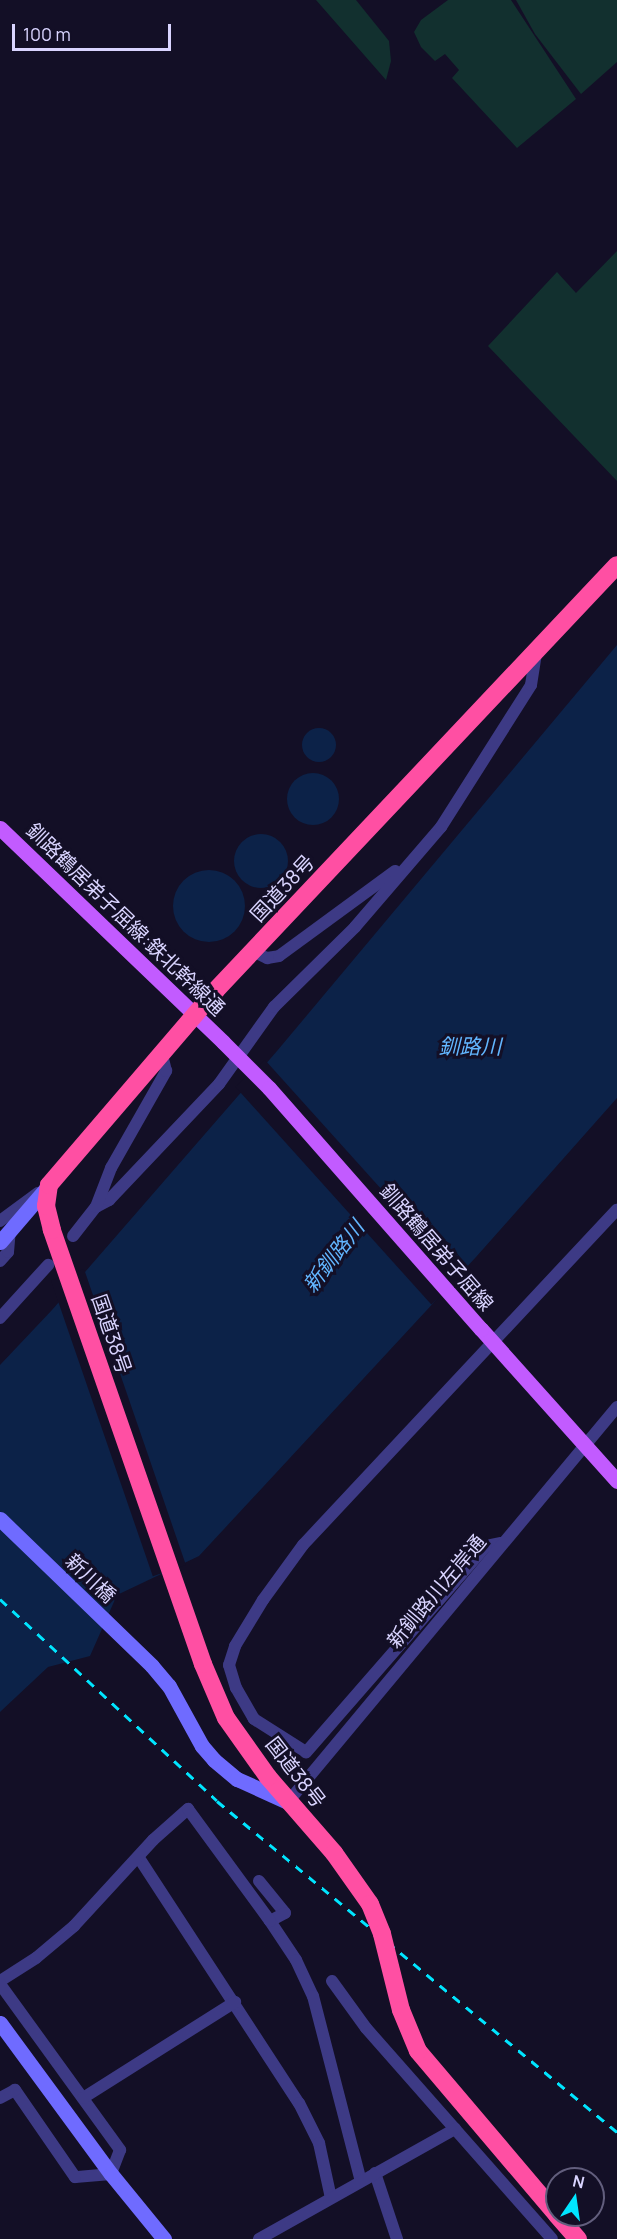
<!DOCTYPE html>
<html>
<head>
<meta charset="utf-8">
<style>
  body { margin:0 }
  #map { position:relative; width:617px; height:2239px; overflow:hidden; background:#130f26; font-family:Manrope,"Noto Sans JP",sans-serif }
  div>[style] { position:absolute }
  [style*='--x'] { left:calc(var(--x)*1px); top:calc(var(--y)*1px); width:calc(var(--w)*1px); rotate:calc(var(--a)*1deg) }
  .green>* { inset:0; background:#12302f }
  .water>* { inset:0; background:#0c2248 }
  .round { border-radius:50% }
  .pier>* { inset:0; background:#130f26; transform-origin:0 0 }
  .street>* { height:12px; margin:-6px; padding:0 6px; transform-origin:6px; border-radius:6px; background:#3d3a85 }
  .secondary>* { height:15px; margin:-7.5px; padding:0 7.5px; transform-origin:7.5px; border-radius:7.5px; background:#6f6bff }
  .primary>* { height:15px; margin:-7.5px; padding:0 7.5px; transform-origin:7.5px; border-radius:7.5px; background:#c25bff }
  .highway>* { height:18px; margin:-9px; padding:0 9px; transform-origin:9px; border-radius:9px; background:#ff4fa3 }
  .rail>* { height:3px; margin-top:-1.5px; transform-origin:0; background:repeating-linear-gradient(90deg,#00e5ff 0 9px,transparent 0 17px) }
  .primary-bridge>* { height:15px; margin:-7.5px; padding:0 7.5px; transform-origin:7.5px; border-radius:7.5px; background:#c25bff }
  .highway-bridge>* { height:18px; margin:-9px; padding:0 9px; transform-origin:9px; border-radius:9px; background:#ff4fa3 }
  span { translate:-50% -50%; white-space:nowrap; text-align:center; line-height:1.15; -webkit-text-stroke:6px #130f26; paint-order:stroke }
  .street-label { font-size:20px; color:#d9d4ff }
  .water-label { font-size:21px; color:#62b6ff; font-style:italic }
  .north { position:absolute; left:545px; top:2167px; width:60px; height:60px; box-sizing:border-box; background:#130f26; border:2px solid #625e7d; border-radius:50%; rotate:13deg; font-size:16px; font-weight:700; line-height:24px; text-align:center; color:#d9d4ff }
  .north::after { content:''; display:block; margin:auto; width:21px; height:27px; background:#00e5ff; clip-path:polygon(50% 0,100% 100%,50% 72%,0 100%) }
  .scale { position:absolute; left:12px; top:24px; width:159px; height:27px; box-sizing:border-box; border:3px solid #d9d4ff; border-top:0; padding-left:8px; font-size:18px; line-height:21px; white-space:nowrap; color:#d9d4ff; -webkit-text-stroke:4px #130f26; paint-order:stroke }
</style>
</head>
<body>
<div id="map">
  <div class="green">
    <i style="clip-path:polygon(316px 0,356px 0,389px 41px,391px 61px,386px 80px)"></i>
    <i style="clip-path:polygon(448px 0,511px 0,576px 99px,517px 148px,452px 78px,459px 70px,445px 54px,435px 61px,421px 47px,414px 32px,421px 20px)"></i>
    <i style="clip-path:polygon(516px 0,617px 0,617px 62px,581px 94px,535px 34px)"></i>
    <i style="clip-path:polygon(617px 251px,617px 481px,488px 346px,557px 272px,576px 293px)"></i>
  </div>
  <div class="water">
    <i style="clip-path:polygon(617px 645px,617px 1098px,476px 1257px,199px 1556px,117px 1595px,90px 1656px,48px 1667px,0 1712px,0 1365px,52px 1310px,277px 1051px)"></i>
    <i class="round" style="left:302px;top:728px;width:34px;height:34px"></i>
    <i class="round" style="left:287px;top:773px;width:52px;height:52px"></i>
    <i class="round" style="left:234px;top:834px;width:54px;height:54px"></i>
    <i class="round" style="left:173px;top:870px;width:72px;height:72px"></i>
  </div>
  <div class="pier">
    <i style="left:265px;top:1060px;width:293px;height:40px;rotate:48deg"></i>
    <i style="left:84px;top:1269px;width:313px;height:35px;rotate:71deg"></i>
  </div>
  <div class="street">
    <i style="--x:253;--y:951;--w:16;--a:27"></i>
    <i style="--x:267;--y:958;--w:12;--a:-9"></i>
    <i style="--x:279;--y:956;--w:144;--a:-36.2"></i>
    <i style="--x:96;--y:1207;--w:15;--a:-28"></i>
    <i style="--x:109;--y:1200;--w:160;--a:-46.5"></i>
    <i style="--x:219;--y:1084;--w:95;--a:-54.5"></i>
    <i style="--x:274;--y:1007;--w:114;--a:-44.6"></i>
    <i style="--x:355;--y:927;--w:132;--a:-49.3"></i>
    <i style="--x:441;--y:827;--w:168;--a:-57.6"></i>
    <i style="--x:531;--y:685;--w:32;--a:-81"></i>
    <i style="--x:0;--y:1221;--w:47;--a:-36.4"></i>
    <i style="--x:73;--y:1236;--w:37;--a:-52"></i>
    <i style="--x:96;--y:1207;--w:42;--a:-69"></i>
    <i style="--x:111;--y:1168;--w:112;--a:-60.4"></i>
    <i style="--x:166;--y:1071;--w:16;--a:-104"></i>
    <i style="--x:0;--y:1261;--w:12;--a:-48"></i>
    <i style="--x:8;--y:1252;--w:21;--a:-85"></i>
    <i style="--x:0;--y:1318;--w:72;--a:-47.8"></i>
    <i style="--x:501;--y:1543;--w:15;--a:169"></i>
    <i style="--x:486;--y:1546;--w:274;--a:131.1"></i>
    <i style="--x:306;--y:1752;--w:62;--a:-147.6"></i>
    <i style="--x:254;--y:1719;--w:36;--a:-120"></i>
    <i style="--x:236;--y:1688;--w:24;--a:-107"></i>
    <i style="--x:229;--y:1665;--w:20;--a:-72"></i>
    <i style="--x:235;--y:1646;--w:54;--a:-58.7"></i>
    <i style="--x:263;--y:1600;--w:68;--a:-54"></i>
    <i style="--x:303;--y:1545;--w:459;--a:-46.9"></i>
    <i style="--x:288;--y:1802;--w:514;--a:-50.21"></i>
    <i style="--x:139;--y:1858;--w:293;--a:56.9"></i>
    <i style="--x:299;--y:2103;--w:45;--a:63.4"></i>
    <i style="--x:319;--y:2143;--w:56;--a:77.7"></i>
    <i style="--x:259;--y:1881;--w:41;--a:50.9"></i>
    <i style="--x:285;--y:1913;--w:17;--a:152"></i>
    <i style="--x:270;--y:1921;--w:47;--a:56.3"></i>
    <i style="--x:296;--y:1960;--w:40;--a:65"></i>
    <i style="--x:313;--y:1996;--w:191;--a:75.5"></i>
    <i style="--x:0;--y:1981;--w:43;--a:-32.6"></i>
    <i style="--x:36;--y:1958;--w:50;--a:-40.1"></i>
    <i style="--x:74;--y:1926;--w:117;--a:-47.4"></i>
    <i style="--x:153;--y:1840;--w:47;--a:-41.5"></i>
    <i style="--x:188;--y:1809;--w:139;--a:53.8"></i>
    <i style="--x:332;--y:1981;--w:58;--a:54.1"></i>
    <i style="--x:366;--y:2028;--w:281;--a:48.6"></i>
    <i style="--x:0;--y:1984;--w:205;--a:54.1"></i>
    <i style="--x:120;--y:2150;--w:26;--a:111"></i>
    <i style="--x:111;--y:2174;--w:36;--a:175"></i>
    <i style="--x:75;--y:2177;--w:106;--a:-124.6"></i>
    <i style="--x:15;--y:2090;--w:17;--a:152"></i>
    <i style="--x:83;--y:2098;--w:180;--a:-32.3"></i>
    <i style="--x:375;--y:2173;--w:70;--a:71.6"></i>
    <i style="--x:259;--y:2239;--w:225;--a:-29.3"></i>
  </div>
  <div class="secondary">
    <i style="--x:0;--y:1242;--w:75;--a:-49.3"></i>
    <i style="--x:0;--y:1519;--w:211;--a:44"></i>
    <i style="--x:152;--y:1666;--w:26;--a:50"></i>
    <i style="--x:169;--y:1686;--w:68;--a:61.2"></i>
    <i style="--x:202;--y:1746;--w:18;--a:49"></i>
    <i style="--x:214;--y:1760;--w:30;--a:40"></i>
    <i style="--x:237;--y:1779;--w:56;--a:24.3"></i>
    <i style="--x:0;--y:2023;--w:187;--a:53.7"></i>
    <i style="--x:111;--y:2174;--w:84;--a:50.8"></i>
  </div>
  <div class="primary">
    <i style="--x:0;--y:828;--w:309;--a:43.8"></i>
    <i style="--x:481;--y:1329;--w:204;--a:48.2"></i>
  </div>
  <div class="highway">
    <i style="--x:334;--y:1853;--w:101;--a:-131"></i>
    <i style="--x:268;--y:1777;--w:72;--a:-125.4"></i>
    <i style="--x:226;--y:1718;--w:59;--a:-113.1"></i>
    <i style="--x:203;--y:1664;--w:460;--a:-109.2"></i>
    <i style="--x:52;--y:1230;--w:25;--a:-104"></i>
    <i style="--x:46;--y:1206;--w:21;--a:-82"></i>
    <i style="--x:49;--y:1185;--w:257;--a:-49.4"></i>
    <i style="--x:216;--y:990;--w:584;--a:-46.66"></i>
    <i style="--x:418;--y:2051;--w:215;--a:49.7"></i>
    <i style="--x:557;--y:2215;--w:32;--a:49"></i>
  </div>
  <div class="rail">
    <i style="--x:0;--y:1599;--w:296;--a:42.9"></i>
    <i style="--x:217;--y:1801;--w:519;--a:39.61"></i>
  </div>
  <div class="primary-bridge">
    <i style="--x:223;--y:1042;--w:65;--a:45"></i>
    <i style="--x:269;--y:1088;--w:321;--a:48.7"></i>
  </div>
  <div class="highway-bridge">
    <i style="--x:334;--y:1853;--w:62;--a:54.8"></i>
    <i style="--x:370;--y:1904;--w:32;--a:68"></i>
    <i style="--x:382;--y:1934;--w:78;--a:76"></i>
    <i style="--x:401;--y:2010;--w:44;--a:67.5"></i>
  </div>
  <div class="street-label">
    <span style="left:282px;top:888px;rotate:-47deg">国道38号</span>
    <span style="left:126px;top:919px;rotate:44deg">釧路鶴居弟子屈線:鉄北幹線通</span>
    <span style="left:437px;top:1247px;rotate:49deg">釧路鶴居弟子屈線</span>
    <span style="left:112px;top:1334px;rotate:71deg">国道38号</span>
    <span style="left:91px;top:1578px;rotate:44deg">新川橋</span>
    <span style="left:436px;top:1591px;rotate:-50deg">新釧路川左岸通</span>
    <span style="left:296px;top:1772px;rotate:52deg">国道38号</span>
  </div>
  <div class="water-label">
    <span style="left:470px;top:1046px">釧路川</span>
    <span style="left:333px;top:1256px;rotate:-52deg">新釧路川</span>
  </div>
  <div class="north">N</div>
  <div class="scale">100 m</div>
</div>
</body>
</html>
